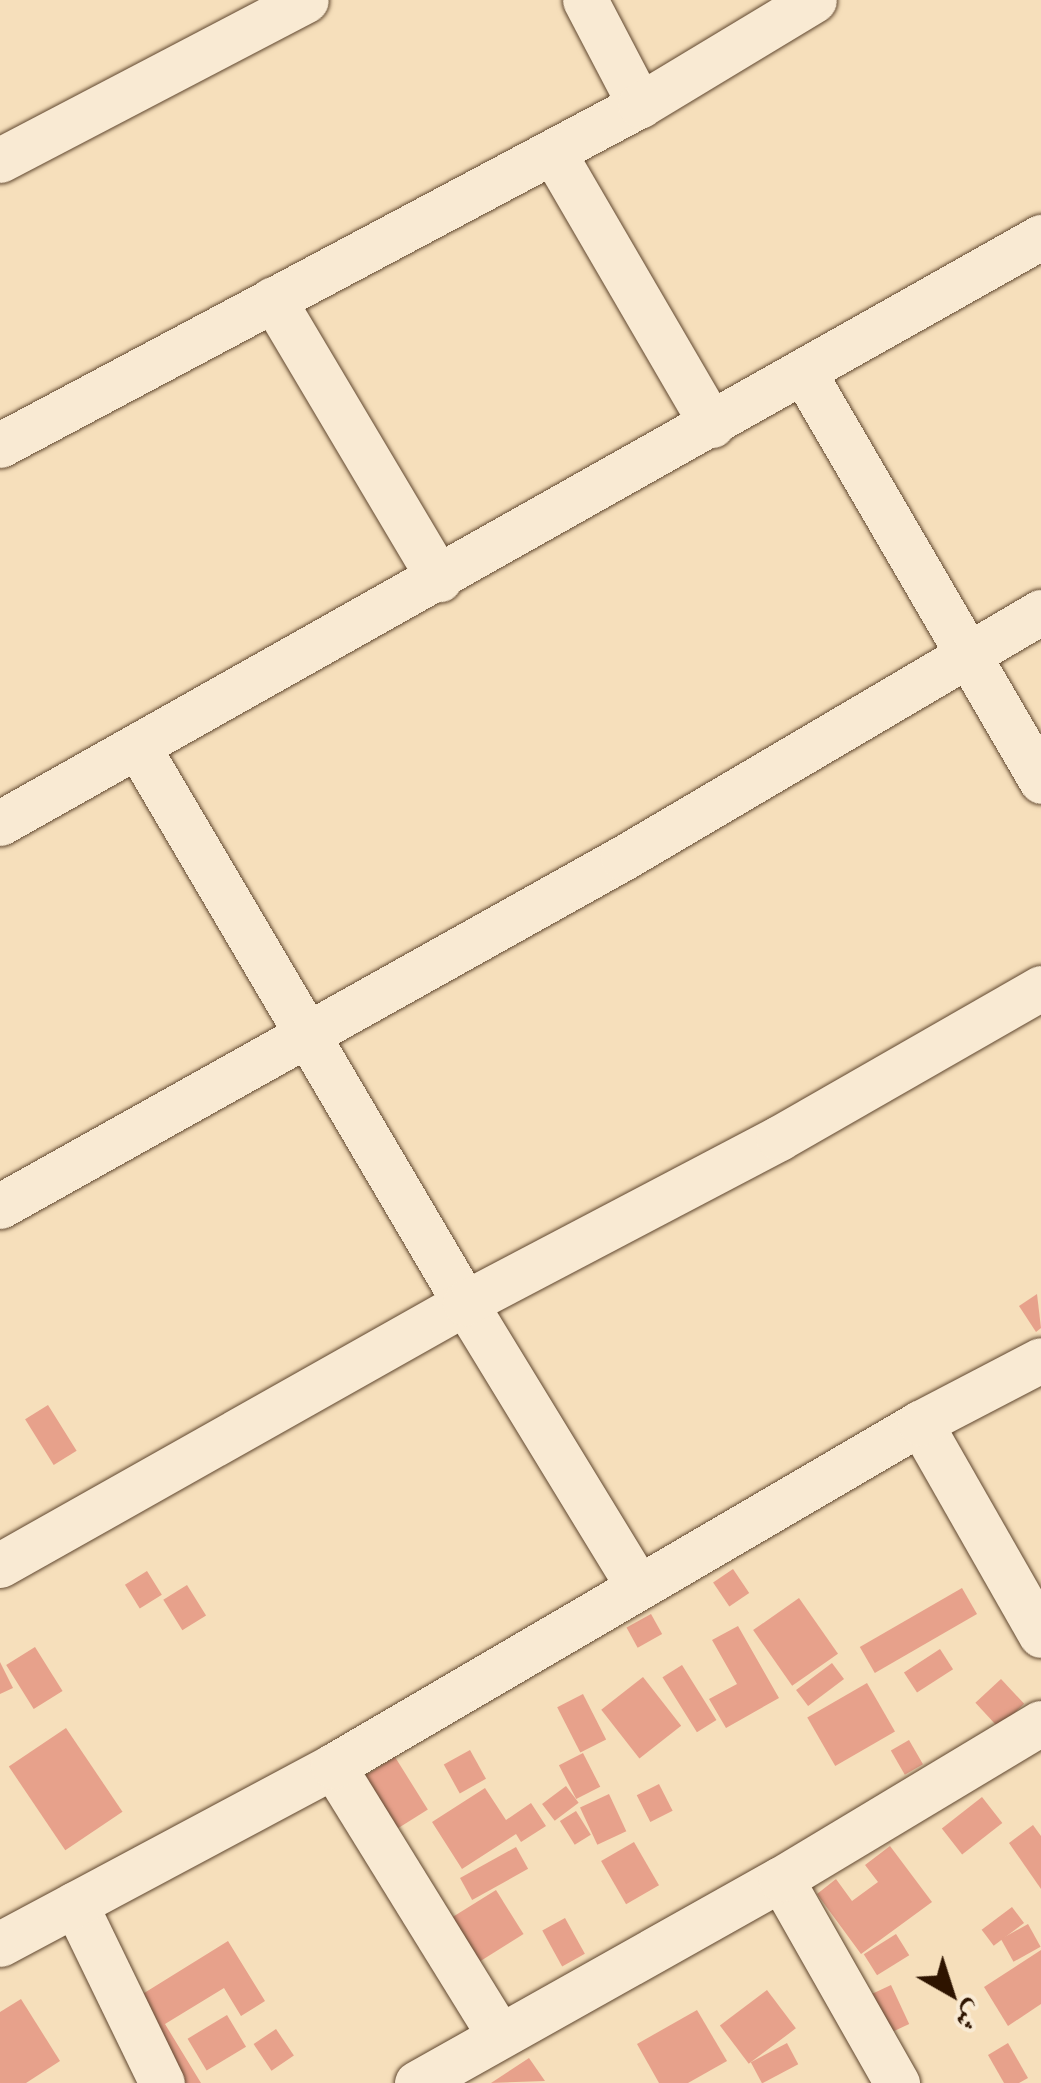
<!DOCTYPE html>
<html>
<head>
<meta charset="utf-8">
<style>
  body { margin:0 }
  #map { position:relative; width:1041px; height:2083px; overflow:hidden; background:#f6dfbb; font-family:"Libre Caslon Text",Amiri,serif }
  div>[style] { position:absolute }
  [style*='--x'] { left:calc(var(--x)*1px); top:calc(var(--y)*1px); width:calc(var(--w)*1px); rotate:calc(var(--a)*1deg) }
  .building>* { inset:0; background:#e7a18b; transform-origin:0 0 }
  .roads { filter:drop-shadow(0 0 2px #60472f) drop-shadow(0 0 2px #60472f) }
  .minor>* { height:45px; margin:-22.5px; padding:0 22.5px; transform-origin:22.5px; border-radius:22.5px; background:#f9ead3 }
  span { translate:-50% -50%; white-space:nowrap; text-align:center; line-height:1.15; -webkit-text-stroke:10px #f9ead3; paint-order:stroke }
  .north { position:absolute; left:901px; top:1943px; width:100px; height:100px; -webkit-text-stroke:8px #f9ead3; paint-order:stroke; rotate:141deg; font-size:28px; font-weight:700; line-height:40px; text-align:center; color:#2e1400 }
  .north::after { content:''; display:block; margin:auto; width:35px; height:45px; background:#2e1400; clip-path:polygon(50% 0,100% 100%,50% 72%,0 100%) }
</style>
</head>
<body>
<div id="map">
  <div class="building">
    <i style="clip-path:polygon(1037px 1294px,1041px 1328px,1036px 1332px,1019px 1306px)"></i>
    <i style="left:48px;top:1405px;width:54px;height:27px;rotate:58deg"></i>
    <i style="left:733px;top:1569px;width:29px;height:24px;rotate:56deg"></i>
    <i style="left:147px;top:1571px;width:28px;height:26px;rotate:58deg"></i>
    <i style="left:187px;top:1585px;width:36px;height:28px;rotate:58deg"></i>
    <i style="left:962px;top:1588px;width:30px;height:118px;rotate:60deg"></i>
    <i style="left:799px;top:1598px;width:68px;height:56px;rotate:55deg"></i>
    <i style="left:651px;top:1614px;width:23px;height:28px;rotate:61deg"></i>
    <i style="clip-path:polygon(738px 1626px,779px 1698px,726px 1728px,709px 1699px,737px 1684px,712px 1640px)"></i>
    <i style="left:35px;top:1647px;width:52px;height:34px;rotate:58deg"></i>
    <i style="left:940px;top:1649px;width:24px;height:43px;rotate:57deg"></i>
    <i style="clip-path:polygon(0 1662px,13px 1688px,0 1694px)"></i>
    <i style="left:832px;top:1663px;width:20px;height:45px;rotate:53deg"></i>
    <i style="left:682px;top:1665px;width:65px;height:23px;rotate:58deg"></i>
    <i style="left:643px;top:1677px;width:62px;height:53px;rotate:52deg"></i>
    <i style="left:1001px;top:1679px;width:34px;height:35px;rotate:47deg"></i>
    <i style="left:867px;top:1683px;width:56px;height:69px;rotate:60deg"></i>
    <i style="left:583px;top:1694px;width:51px;height:29px;rotate:63deg"></i>
    <i style="left:66px;top:1728px;width:101px;height:69px;rotate:56deg"></i>
    <i style="left:909px;top:1740px;width:28px;height:21px;rotate:60deg"></i>
    <i style="left:470px;top:1750px;width:33px;height:30px;rotate:61deg"></i>
    <i style="left:583px;top:1753px;width:38px;height:27px;rotate:63deg"></i>
    <i style="left:395px;top:1757px;width:62px;height:38px;rotate:58deg"></i>
    <i style="left:659px;top:1784px;width:30px;height:25px;rotate:63deg"></i>
    <i style="left:566px;top:1786px;width:21px;height:30px;rotate:53deg"></i>
    <i style="clip-path:polygon(485px 1788px,506px 1820px,531px 1803px,546px 1826px,521px 1842px,516px 1834px,462px 1869px,432px 1822px)"></i>
    <i style="left:609px;top:1794px;width:41px;height:32px;rotate:65deg"></i>
    <i style="left:982px;top:1797px;width:33px;height:51px;rotate:52deg"></i>
    <i style="left:576px;top:1811px;width:28px;height:19px;rotate:58deg"></i>
    <i style="clip-path:polygon(1033px 1825px,1041px 1836px,1041px 1889px,1009px 1843px)"></i>
    <i style="left:634px;top:1842px;width:50px;height:38px;rotate:60deg"></i>
    <i style="clip-path:polygon(890px 1846px,932px 1902px,861px 1954px,817px 1894px,836px 1879px,852px 1901px,878px 1882px,865px 1865px)"></i>
    <i style="left:516px;top:1847px;width:25px;height:64px;rotate:61deg"></i>
    <i style="left:496px;top:1890px;width:52px;height:54px;rotate:58deg"></i>
    <i style="left:1012px;top:1907px;width:20px;height:38px;rotate:53deg"></i>
    <i style="left:565px;top:1918px;width:41px;height:26px;rotate:61deg"></i>
    <i style="left:1028px;top:1924px;width:26px;height:31px;rotate:61deg"></i>
    <i style="left:896px;top:1934px;width:25px;height:38px;rotate:58deg"></i>
    <i style="clip-path:polygon(228px 1941px,265px 2001px,241px 2016px,224px 1988px,165px 2024px,201px 2083px,167px 2083px,120px 2008px)"></i>
    <i style="clip-path:polygon(1041px 1950px,1041px 2004px,1008px 2026px,984px 1987px)"></i>
    <i style="left:891px;top:1985px;width:43px;height:23px;rotate:65deg"></i>
    <i style="left:767px;top:1990px;width:48px;height:59px;rotate:53deg"></i>
    <i style="clip-path:polygon(21px 1999px,60px 2061px,26px 2083px,0 2083px,0 2012px)"></i>
    <i style="clip-path:polygon(697px 2010px,727px 2061px,688px 2083px,659px 2083px,637px 2044px)"></i>
    <i style="left:227px;top:2015px;width:37px;height:46px;rotate:59deg"></i>
    <i style="left:276px;top:2029px;width:32px;height:27px;rotate:56deg"></i>
    <i style="left:787px;top:2043px;width:24px;height:41px;rotate:62deg"></i>
    <i style="clip-path:polygon(1008px 2043px,1028px 2078px,1019px 2083px,1004px 2083px,988px 2055px)"></i>
    <i style="clip-path:polygon(529px 2058px,545px 2081px,491px 2083px)"></i>
  </div>
  <div class="roads">
    <div class="minor">
      <i style="--x:585;--y:0;--w:119;--a:62.4"></i>
      <i style="--x:553;--y:152;--w:316;--a:59.8"></i>
      <i style="--x:0;--y:160;--w:345;--a:-27.6"></i>
      <i style="--x:273;--y:299;--w:326;--a:59.3"></i>
      <i style="--x:804;--y:373;--w:472;--a:59.8"></i>
      <i style="--x:0;--y:445;--w:725;--a:-27.98"></i>
      <i style="--x:640;--y:105;--w:203;--a:-31.1"></i>
      <i style="--x:138;--y:747;--w:645;--a:59.54"></i>
      <i style="--x:465;--y:1303;--w:332;--a:58.6"></i>
      <i style="--x:0;--y:823;--w:1195;--a:-29.38"></i>
      <i style="--x:0;--y:1206;--w:714;--a:-29.19"></i>
      <i style="--x:623;--y:858;--w:485;--a:-30.5"></i>
      <i style="--x:920;--y:1423;--w:244;--a:60.3"></i>
      <i style="--x:0;--y:1565;--w:534;--a:-29.4"></i>
      <i style="--x:465;--y:1303;--w:355;--a:-27.7"></i>
      <i style="--x:779;--y:1138;--w:302;--a:-29.8"></i>
      <i style="--x:333;--y:1766;--w:316;--a:58.3"></i>
      <i style="--x:781;--y:1879;--w:235;--a:60.4"></i>
      <i style="--x:75;--y:1904;--w:199;--a:64.1"></i>
      <i style="--x:0;--y:1944;--w:378;--a:-28.1"></i>
      <i style="--x:333;--y:1766;--w:680;--a:-30.3"></i>
      <i style="--x:920;--y:1423;--w:136;--a:-27.5"></i>
      <i style="--x:417;--y:2083;--w:417;--a:-29.3"></i>
      <i style="--x:781;--y:1879;--w:303;--a:-31"></i>
    </div>
  </div>
  <div class="north">ش</div>
</div>
</body>
</html>
